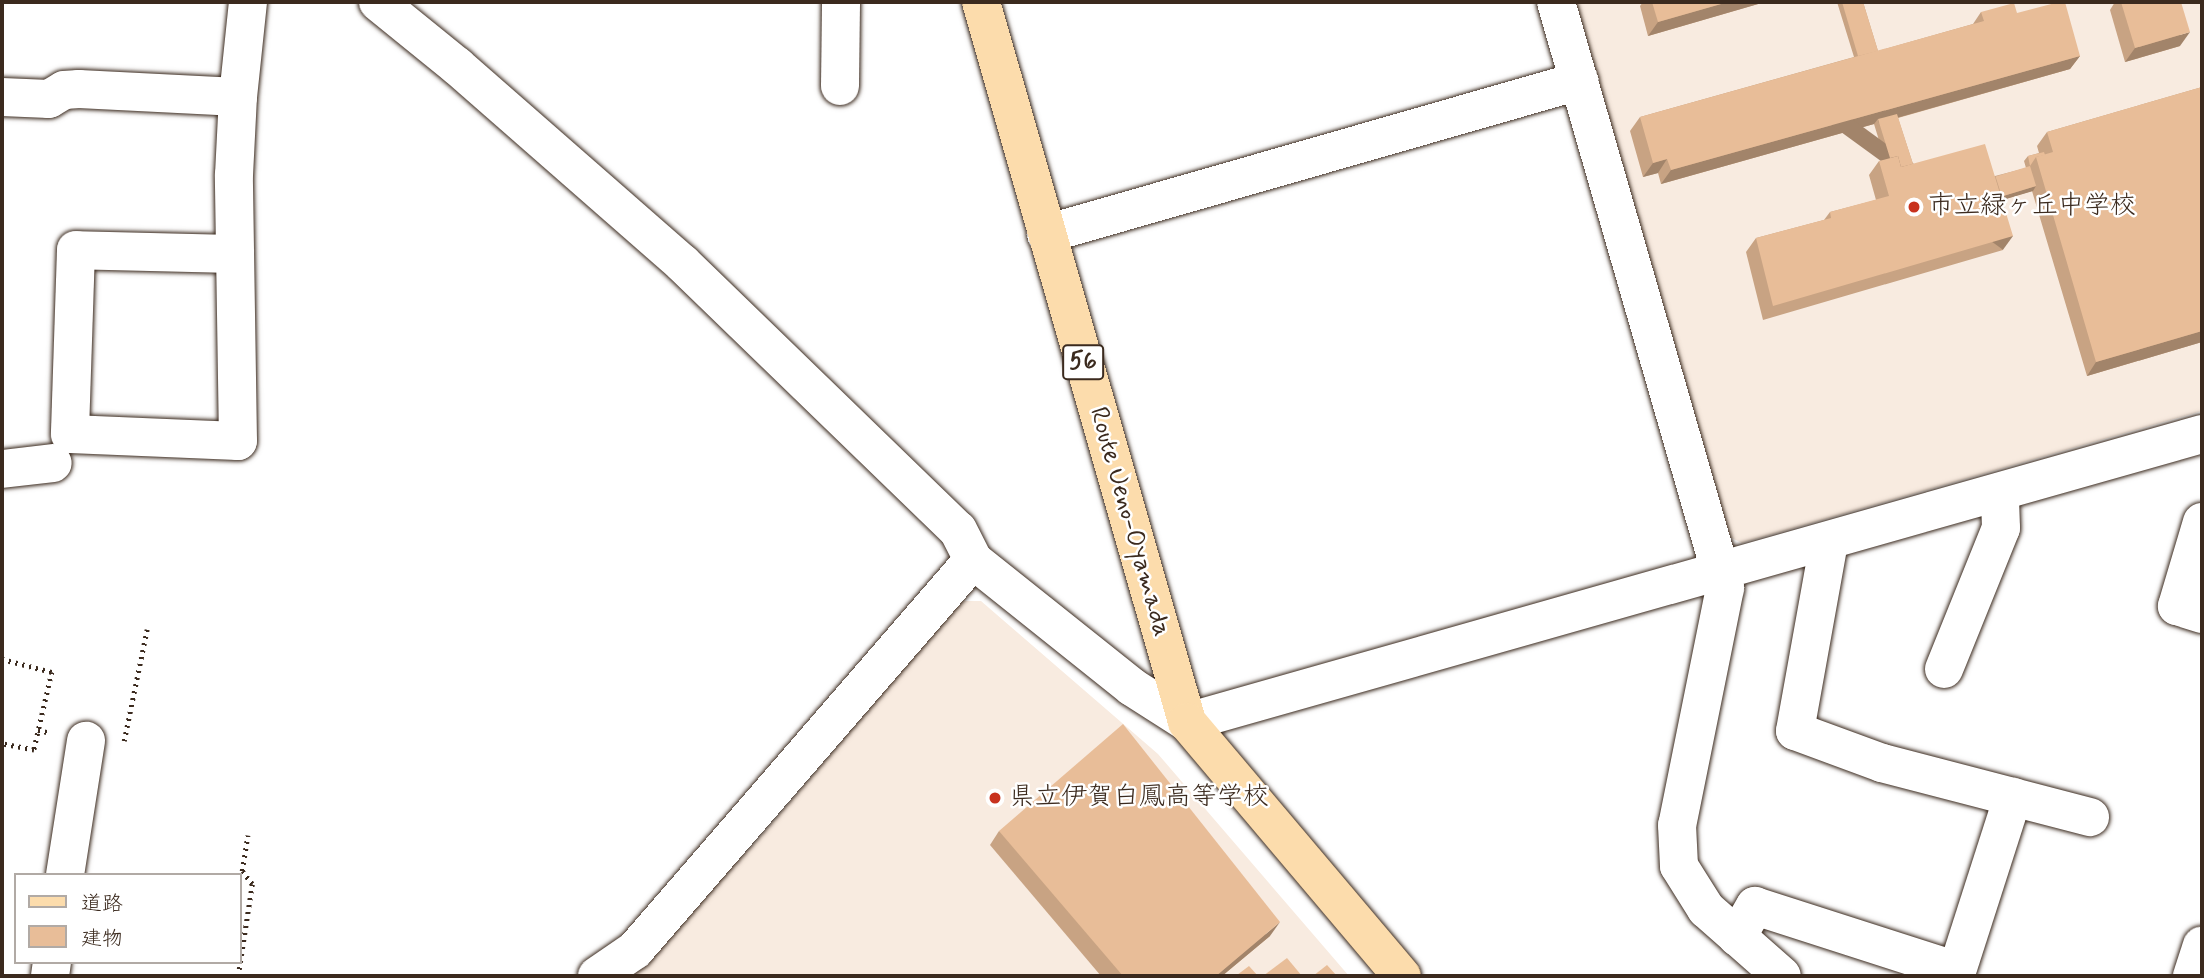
<!DOCTYPE html>
<html>
<head>
<meta charset="utf-8">
<style>
  body { margin:0 }
  #map { position:relative; width:2204px; height:978px; overflow:hidden; background:#fff; font-family:Mynerve,"Klee One",sans-serif }
  div>[style] { position:absolute }
  [style*='--x'] { left:calc(var(--x)*1px); top:calc(var(--y)*1px); width:calc(var(--w)*1px); rotate:calc(var(--a)*1deg) }
  .built>* { inset:0; background:#f8ebe0 }
  .path>* { height:4.5px; margin-top:-2.25px; transform-origin:0; background:repeating-linear-gradient(90deg,#3b2a1e 0 2px,transparent 0 7px) }
  .roads { filter:drop-shadow(0 0 2px #3b2a1e) drop-shadow(0 0 2px #3b2a1e) }
  .minor>* { height:38px; margin:-19px; padding:0 19px; transform-origin:19px; border-radius:19px; background:#fff }
  .major>* { height:38px; margin:-19px; padding:0 19px; transform-origin:19px; border-radius:19px; background:#fcdcac }
  .wall>* { inset:0; background:#c8a383 }
  .shaded-wall>* { inset:0; background:#a2846a; transform-origin:0 0 }
  .building>* { inset:0; background:#e8bd98; transform-origin:0 0 }
  .dots>* { width:19px; height:19px; translate:-50% -50%; box-sizing:border-box; border:4px solid #fff; border-radius:50% }
  span { translate:-50% -50%; white-space:nowrap; text-align:center; line-height:1.15; -webkit-text-stroke:5px #fff; paint-order:stroke }
  .shield-label span { padding:2px 5px; background:#fff; border:2px solid; border-radius:5px; -webkit-text-stroke-width:0 }
  .shield-label { font-size:24px; color:#3b2a1e; font-weight:700 }
  .poi-label { font-size:26px; color:#3b2a1e }
  .left { translate:0 -50%; text-align:left }
  .street-label { font-size:26px; color:#3b2a1e }
  .frame { position:absolute; inset:0; border:4px solid #3b2a1e; pointer-events:none }
  .legend { position:absolute; left:14px; top:873px; width:228px; height:91px; box-sizing:border-box; background:#fff; border:2px solid #b1aaa5; margin:0; padding:9px 12px; list-style:none; font-size:21px; color:#3b2a1e }
  .legend li { display:flex; align-items:center; gap:14px; height:35px }
  .legend b { width:35px; border:2px solid #b1aaa5 }
</style>
</head>
<body>
<div id="map">
  <div class="built">
    <i style="clip-path:polygon(1566px 2px,2202px 2px,2202px 411px,1742px 543px,1719px 532px)"></i>
    <i style="clip-path:polygon(961px 601px,981px 601px,1158px 754px,1349px 976px,626px 976px,756px 842px)"></i>
  </div>
  <div class="path">
    <i style="--x:2;--y:659;--w:52;--a:14.6"></i>
    <i style="--x:52;--y:672;--w:80;--a:103"></i>
    <i style="--x:34;--y:750;--w:33;--a:-169"></i>
    <i style="--x:38;--y:730;--w:13;--a:13"></i>
    <i style="--x:124;--y:741;--w:114;--a:-78.4"></i>
    <i style="--x:238;--y:976;--w:93;--a:-81.3"></i>
    <i style="--x:252;--y:884;--w:16;--a:-128"></i>
    <i style="--x:242;--y:871;--w:36;--a:-81"></i>
  </div>
  <div class="roads">
    <div class="minor">
      <i style="--x:378;--y:2;--w:102;--a:39"></i>
      <i style="--x:457;--y:66;--w:299;--a:41.2"></i>
      <i style="--x:682;--y:263;--w:384;--a:44.1"></i>
      <i style="--x:958;--y:530;--w:34;--a:63"></i>
      <i style="--x:973;--y:560;--w:203;--a:38.6"></i>
      <i style="--x:1132;--y:687;--w:65;--a:32.5"></i>
      <i style="--x:1187;--y:722;--w:1055;--a:-15.84"></i>
      <i style="--x:1556;--y:2;--w:610;--a:73.91"></i>
      <i style="--x:1725;--y:588;--w:242;--a:101.4"></i>
      <i style="--x:1677;--y:825;--w:41;--a:87.2"></i>
      <i style="--x:1679;--y:866;--w:51;--a:57.9"></i>
      <i style="--x:1706;--y:909;--w:101;--a:41.4"></i>
      <i style="--x:840;--y:86;--w:84;--a:-89.3"></i>
      <i style="--x:2;--y:97;--w:47;--a:2.4"></i>
      <i style="--x:49;--y:99;--w:17;--a:-31"></i>
      <i style="--x:64;--y:90;--w:15;--a:-4"></i>
      <i style="--x:79;--y:89;--w:159;--a:2.9"></i>
      <i style="--x:1046;--y:234;--w:555;--a:-16.02"></i>
      <i style="--x:235;--y:254;--w:159;--a:-178.6"></i>
      <i style="--x:76;--y:250;--w:184;--a:91.9"></i>
      <i style="--x:70;--y:434;--w:168;--a:2.4"></i>
      <i style="--x:238;--y:441;--w:266;--a:-90.9"></i>
      <i style="--x:234;--y:175;--w:78;--a:-87.1"></i>
      <i style="--x:238;--y:97;--w:96;--a:-84"></i>
      <i style="--x:2;--y:469;--w:51;--a:-6.7"></i>
      <i style="--x:2202;--y:522;--w:88;--a:106.6"></i>
      <i style="--x:2177;--y:606;--w:26;--a:18"></i>
      <i style="--x:1829;--y:542;--w:192;--a:100.2"></i>
      <i style="--x:1795;--y:731;--w:93;--a:20.2"></i>
      <i style="--x:1882;--y:763;--w:215;--a:14.6"></i>
      <i style="--x:1944;--y:669;--w:152;--a:-68"></i>
      <i style="--x:2001;--y:528;--w:36;--a:-92"></i>
      <i style="--x:65;--y:875;--w:136;--a:-81.1"></i>
      <i style="--x:1737;--y:937;--w:36;--a:-60"></i>
      <i style="--x:1755;--y:906;--w:212;--a:17.8"></i>
      <i style="--x:1957;--y:971;--w:183;--a:-72.2"></i>
      <i style="--x:50;--y:976;--w:14;--a:-82"></i>
      <i style="--x:597;--y:976;--w:46;--a:-34.4"></i>
      <i style="--x:635;--y:950;--w:516;--a:-49.09"></i>
      <i style="--x:2192;--y:976;--w:32;--a:-72"></i>
    </div>
    <div class="major">
      <i style="--x:981;--y:2;--w:749;--a:74.03"></i>
      <i style="--x:1187;--y:722;--w:333;--a:49.8"></i>
    </div>
  </div>
  <div class="wall">
    <i style="clip-path:polygon(1643px 2px,1765px 2px,1648px 36px,1640px 6px)"></i>
    <i style="clip-path:polygon(1837px 2px,1863px 2px,1878px 51px,1973px 24px,1981px 12px,2017px 13px,2080px 56px,2070px 69px,1898px 118px,1913px 164px,1995px 176px,2026px 168px,2024px 161px,2028px 156px,2039px 153px,2037px 146px,2047px 132px,2202px 87px,2202px 342px,2087px 376px,2032px 191px,2002px 200px,2003px 250px,1763px 320px,1746px 252px,1756px 238px,1824px 220px,1830px 212px,1876px 200px,1869px 175px,1879px 161px,1885px 160px,1874px 124px,1661px 184px,1658px 173px,1643px 177px,1630px 131px,1640px 117px,1854px 57px)"></i>
    <i style="clip-path:polygon(2115px 2px,2181px 2px,2180px 46px,2125px 62px,2110px 10px)"></i>
    <i style="clip-path:polygon(999px 831px,1270px 936px,1222px 976px,1101px 976px,990px 845px)"></i>
  </div>
  <div class="shaded-wall">
    <i style="clip-path:polygon(1728px 2px,1765px 2px,1648px 36px,1658px 22px)"></i>
    <i style="clip-path:polygon(2190px 32px,2180px 46px,2125px 62px,2135px 48px)"></i>
    <i style="clip-path:polygon(2080px 56px,2070px 69px,1879px 123px,1878px 119px,1874px 124px,1661px 184px,1671px 170px)"></i>
    <i style="clip-path:polygon(1667px 159px,1658px 173px,1643px 177px,1653px 163px)"></i>
    <i style="clip-path:polygon(2036px 186px,2033px 191px,1989px 204px,1993px 199px)"></i>
    <i style="left:2013px;top:236px;width:17px;height:250px;rotate:126deg"></i>
    <i style="clip-path:polygon(2202px 331px,2202px 342px,2087px 376px,2096px 362px)"></i>
    <i style="clip-path:polygon(1280px 922px,1270px 936px,1222px 976px,1216px 976px)"></i>
  </div>
  <div class="building">
    <i style="clip-path:polygon(1652px 2px,1728px 2px,1658px 22px)"></i>
    <i style="clip-path:polygon(1842px 2px,1863px 2px,1878px 51px,1858px 56px)"></i>
    <i style="clip-path:polygon(2059px 2px,2065px 2px,2080px 56px,1671px 170px,1667px 159px,1653px 163px,1640px 117px,1984px 21px,1981px 12px,2014px 3px,2017px 13px)"></i>
    <i style="clip-path:polygon(2121px 2px,2181px 2px,2190px 32px,2135px 48px)"></i>
    <i style="clip-path:polygon(2202px 87px,2202px 331px,2096px 362px,2036px 157px,2053px 152px,2047px 132px)"></i>
    <i style="clip-path:polygon(1897px 114px,1913px 164px,1901px 167px,1898px 156px,1890px 158px,1878px 119px)"></i>
    <i style="clip-path:polygon(1985px 144px,2013px 236px,1773px 306px,1756px 238px,1831px 218px,1830px 212px,1889px 196px,1879px 161px,1898px 156px,1901px 167px)"></i>
    <i style="clip-path:polygon(2044px 152px,2045px 155px,2036px 157px,2030px 166px,2028px 156px)"></i>
    <i style="left:2030px;top:166px;width:21px;height:36px;rotate:73deg"></i>
    <i style="clip-path:polygon(1123px 724px,1280px 922px,1216px 976px,1123px 976px,999px 831px)"></i>
    <i style="clip-path:polygon(1287px 958px,1302px 976px,1263px 976px)"></i>
    <i style="clip-path:polygon(1327px 965px,1337px 976px,1313px 976px)"></i>
    <i style="clip-path:polygon(1249px 966px,1258px 976px,1238px 976px,1237px 975px)"></i>
  </div>
  <div class="dots">
    <i style="left:1914px;top:207px;background:#c8321e"></i>
    <i style="left:995px;top:798px;background:#c8321e"></i>
  </div>
  <div class="shield-label">
    <span style="left:1083px;top:362px">56</span>
  </div>
  <div class="poi-label">
    <span class="left" style="left:1928px;top:207px">市立緑ヶ丘中学校</span>
    <span class="left" style="left:1009px;top:798px">県立伊賀白鳳高等学校</span>
  </div>
  <div class="street-label">
    <span style="left:1129px;top:522px;rotate:74deg">Route Ueno-Oyamada</span>
  </div>
  <div class="frame"></div>
  <ul class="legend">
  <li><b style="height:9px;background:#fcdcac"></b>道路</li>
  <li><b style="height:19px;background:#e8bd98"></b>建物</li>
  </ul>
</div>
</body>
</html>
